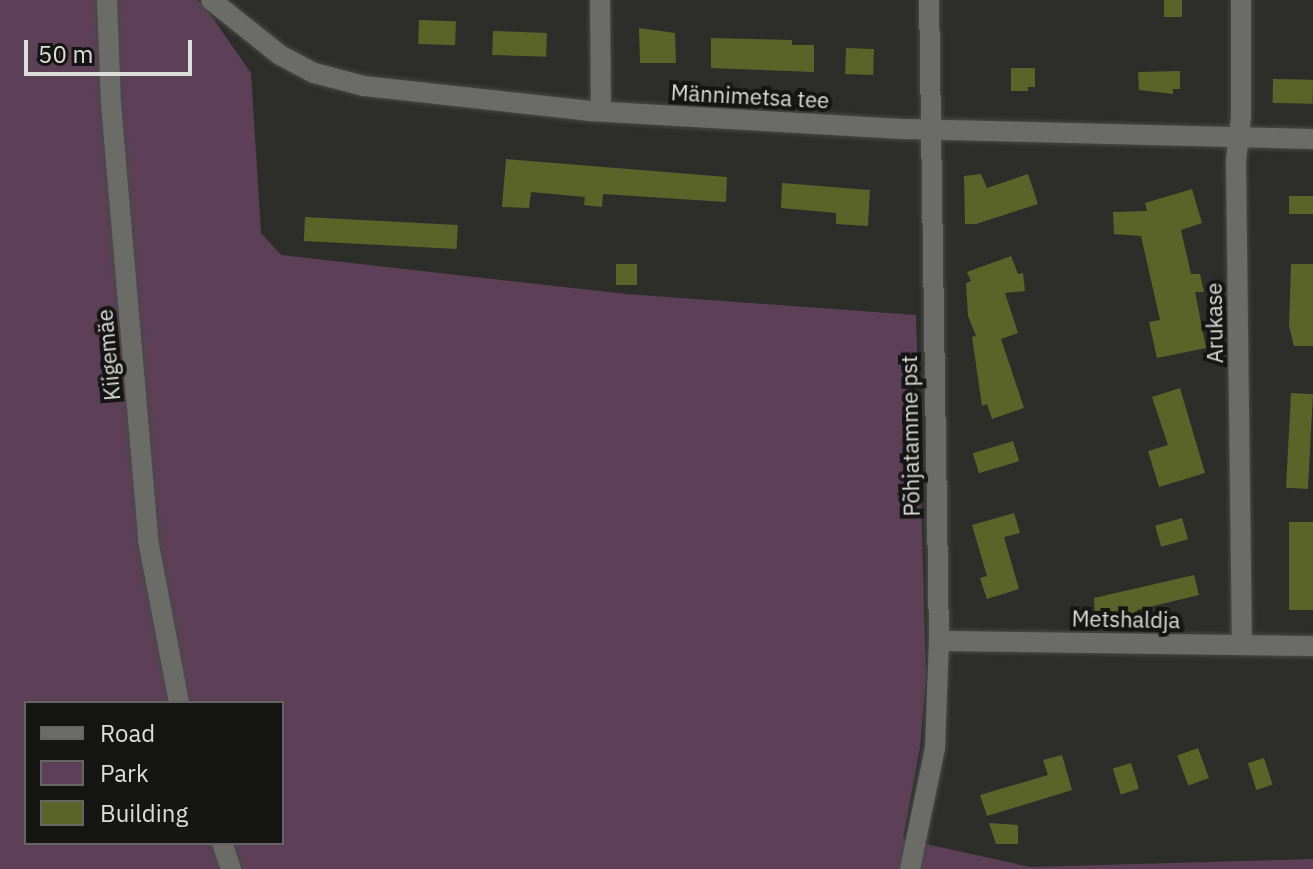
<!DOCTYPE html>
<html>
<head>
<meta charset="utf-8">
<style>
  body { margin:0 }
  #map { position:relative; width:1313px; height:869px; overflow:hidden; background:#2d2e2a; font-family:"IBM Plex Sans",sans-serif }
  div>[style] { position:absolute }
  [style*='--x'] { left:calc(var(--x)*1px); top:calc(var(--y)*1px); width:calc(var(--w)*1px); rotate:calc(var(--a)*1deg) }
  .green>* { inset:0; background:#5d4057 }
  .building>* { inset:0; background:#5a6429; transform-origin:0 0 }
  .roads { filter:drop-shadow(0 0 2px #494a46) drop-shadow(0 0 2px #494a46) }
  .minor>* { height:20px; margin:-10px; padding:0 10px; transform-origin:10px; border-radius:10px; background:#6b6c67 }
  span { translate:-50% -50%; white-space:nowrap; text-align:center; line-height:1.15; -webkit-text-stroke:8px #151614; paint-order:stroke }
  .street-label { font-size:22px; color:#dddedb }
  .legend { position:absolute; left:24px; top:701px; width:260px; height:144px; box-sizing:border-box; background:#151614; border:2px solid #656664; margin:0; padding:10px 14px; list-style:none; font-size:24px; color:#dddedb }
  .legend li { display:flex; align-items:center; gap:16px; height:40px }
  .legend b { width:40px; border:2px solid #656664 }
  .scale { position:absolute; left:24px; top:40px; width:168px; height:36px; box-sizing:border-box; border:4px solid #dddedb; border-top:0; padding-left:10px; font-size:24px; line-height:28px; white-space:nowrap; color:#dddedb; -webkit-text-stroke:6px #151614; paint-order:stroke }
</style>
</head>
<body>
<div id="map">
  <div class="green">
    <i style="clip-path:polygon(evenodd,0 0,197px 0,205px 7px,251px 73px,261px 233px,281px 255px,626px 294px,916px 315px,926px 678px,920px 748px,903px 839px,1030px 867px,1313px 859px,1313px 869px,0 869px,0 0,26px 703px,282px 703px,282px 843px,26px 843px,26px 703px)"></i>
  </div>
  <div class="building">
    <i style="left:1164px;top:0;width:18px;height:17px"></i>
    <i style="left:419px;top:20px;width:37px;height:24px;rotate:2deg"></i>
    <i style="clip-path:polygon(639px 28px,675px 33px,676px 63px,640px 63px)"></i>
    <i style="left:493px;top:31px;width:54px;height:24px;rotate:2deg"></i>
    <i style="clip-path:polygon(711px 38px,792px 40px,792px 45px,814px 45px,814px 72px,711px 68px)"></i>
    <i style="left:846px;top:48px;width:28px;height:26px;rotate:2deg"></i>
    <i style="clip-path:polygon(1011px 68px,1035px 68px,1035px 87px,1028px 87px,1028px 91px,1011px 91px)"></i>
    <i style="clip-path:polygon(1180px 71px,1180px 89px,1173px 89px,1173px 94px,1139px 90px,1138px 72px)"></i>
    <i style="left:1273px;top:79px;width:40px;height:24px;rotate:1deg"></i>
    <i style="clip-path:polygon(506px 159px,727px 177px,726px 202px,603px 194px,602px 207px,584px 205px,585px 197px,531px 192px,529px 208px,502px 207px)"></i>
    <i style="clip-path:polygon(981px 174px,987px 188px,1028px 174px,1038px 204px,976px 224px,965px 224px,964px 176px)"></i>
    <i style="clip-path:polygon(782px 183px,870px 190px,868px 226px,836px 224px,836px 213px,781px 208px)"></i>
    <i style="clip-path:polygon(1192px 189px,1202px 223px,1181px 230px,1191px 274px,1200px 274px,1204px 292px,1195px 292px,1206px 348px,1157px 358px,1149px 322px,1160px 320px,1141px 236px,1114px 234px,1113px 212px,1147px 211px,1145px 203px)"></i>
    <i style="left:1289px;top:196px;width:24px;height:18px"></i>
    <i style="left:305px;top:217px;width:153px;height:24px;rotate:3deg"></i>
    <i style="clip-path:polygon(1011px 256px,1018px 274px,1023px 273px,1025px 291px,1005px 293px,1018px 333px,1001px 339px,1024px 408px,992px 419px,987px 404px,982px 406px,972px 337px,976px 336px,968px 316px,966px 283px,971px 281px,967px 272px)"></i>
    <i style="left:616px;top:264px;width:21px;height:21px"></i>
    <i style="clip-path:polygon(1291px 264px,1313px 264px,1313px 346px,1294px 346px,1289px 326px)"></i>
    <i style="clip-path:polygon(1180px 388px,1205px 473px,1159px 487px,1148px 451px,1168px 445px,1152px 397px)"></i>
    <i style="left:1291px;top:393px;width:22px;height:95px;rotate:3deg"></i>
    <i style="left:1013px;top:441px;width:21px;height:42px;rotate:73deg"></i>
    <i style="clip-path:polygon(1014px 513px,1020px 533px,1004px 537px,1019px 589px,987px 599px,980px 578px,987px 576px,972px 525px)"></i>
    <i style="left:1182px;top:518px;width:22px;height:28px;rotate:74deg"></i>
    <i style="left:1289px;top:522px;width:24px;height:88px"></i>
    <i style="clip-path:polygon(1194px 575px,1199px 595px,1137px 610px,1137px 619px,1095px 620px,1094px 598px)"></i>
    <i style="left:1198px;top:748px;width:32px;height:22px;rotate:70deg"></i>
    <i style="clip-path:polygon(1062px 755px,1072px 790px,987px 816px,980px 795px,1048px 775px,1043px 760px)"></i>
    <i style="left:1264px;top:758px;width:28px;height:17px;rotate:72deg"></i>
    <i style="left:1131px;top:763px;width:27px;height:19px;rotate:73deg"></i>
    <i style="clip-path:polygon(989px 823px,1018px 825px,1018px 844px,996px 844px)"></i>
  </div>
  <div class="roads">
    <div class="minor">
      <i style="--x:107;--y:0;--w:104;--a:87.8"></i>
      <i style="--x:111;--y:104;--w:438;--a:85.1"></i>
      <i style="--x:148;--y:540;--w:166;--a:79.2"></i>
      <i style="--x:211;--y:0;--w:88;--a:38.6"></i>
      <i style="--x:280;--y:55;--w:38;--a:28"></i>
      <i style="--x:314;--y:73;--w:52;--a:14.6"></i>
      <i style="--x:364;--y:86;--w:227;--a:6.3"></i>
      <i style="--x:590;--y:111;--w:317;--a:3.3"></i>
      <i style="--x:906;--y:129;--w:407;--a:1.4"></i>
      <i style="--x:600;--y:0;--w:111;--a:89.5"></i>
      <i style="--x:1241;--y:0;--w:117;--a:90"></i>
      <i style="--x:1241;--y:117;--w:44;--a:96.5"></i>
      <i style="--x:1236;--y:161;--w:484;--a:89.3"></i>
      <i style="--x:939;--y:641;--w:374;--a:0.8"></i>
      <i style="--x:222;--y:843;--w:28;--a:71"></i>
      <i style="--x:910;--y:869;--w:124;--a:-78.3"></i>
      <i style="--x:935;--y:748;--w:107;--a:-87.9"></i>
      <i style="--x:939;--y:641;--w:641;--a:-90.89"></i>
    </div>
  </div>
  <div class="street-label">
    <span style="left:750px;top:96px;rotate:3deg">Männimetsa tee</span>
    <span style="left:1214px;top:323px;rotate:-91deg">Arukase</span>
    <span style="left:108px;top:355px;rotate:-95deg">Kiigemäe</span>
    <span style="left:910px;top:436px;rotate:-91deg">Põhjatamme pst</span>
    <span style="left:1126px;top:619px;rotate:1deg">Metshaldja</span>
  </div>
  <ul class="legend">
  <li><b style="height:10px;background:#6b6c67"></b>Road</li>
  <li><b style="height:22px;background:#5d4057"></b>Park</li>
  <li><b style="height:22px;background:#5a6429"></b>Building</li>
  </ul>
  <div class="scale">50 m</div>
</div>
</body>
</html>
